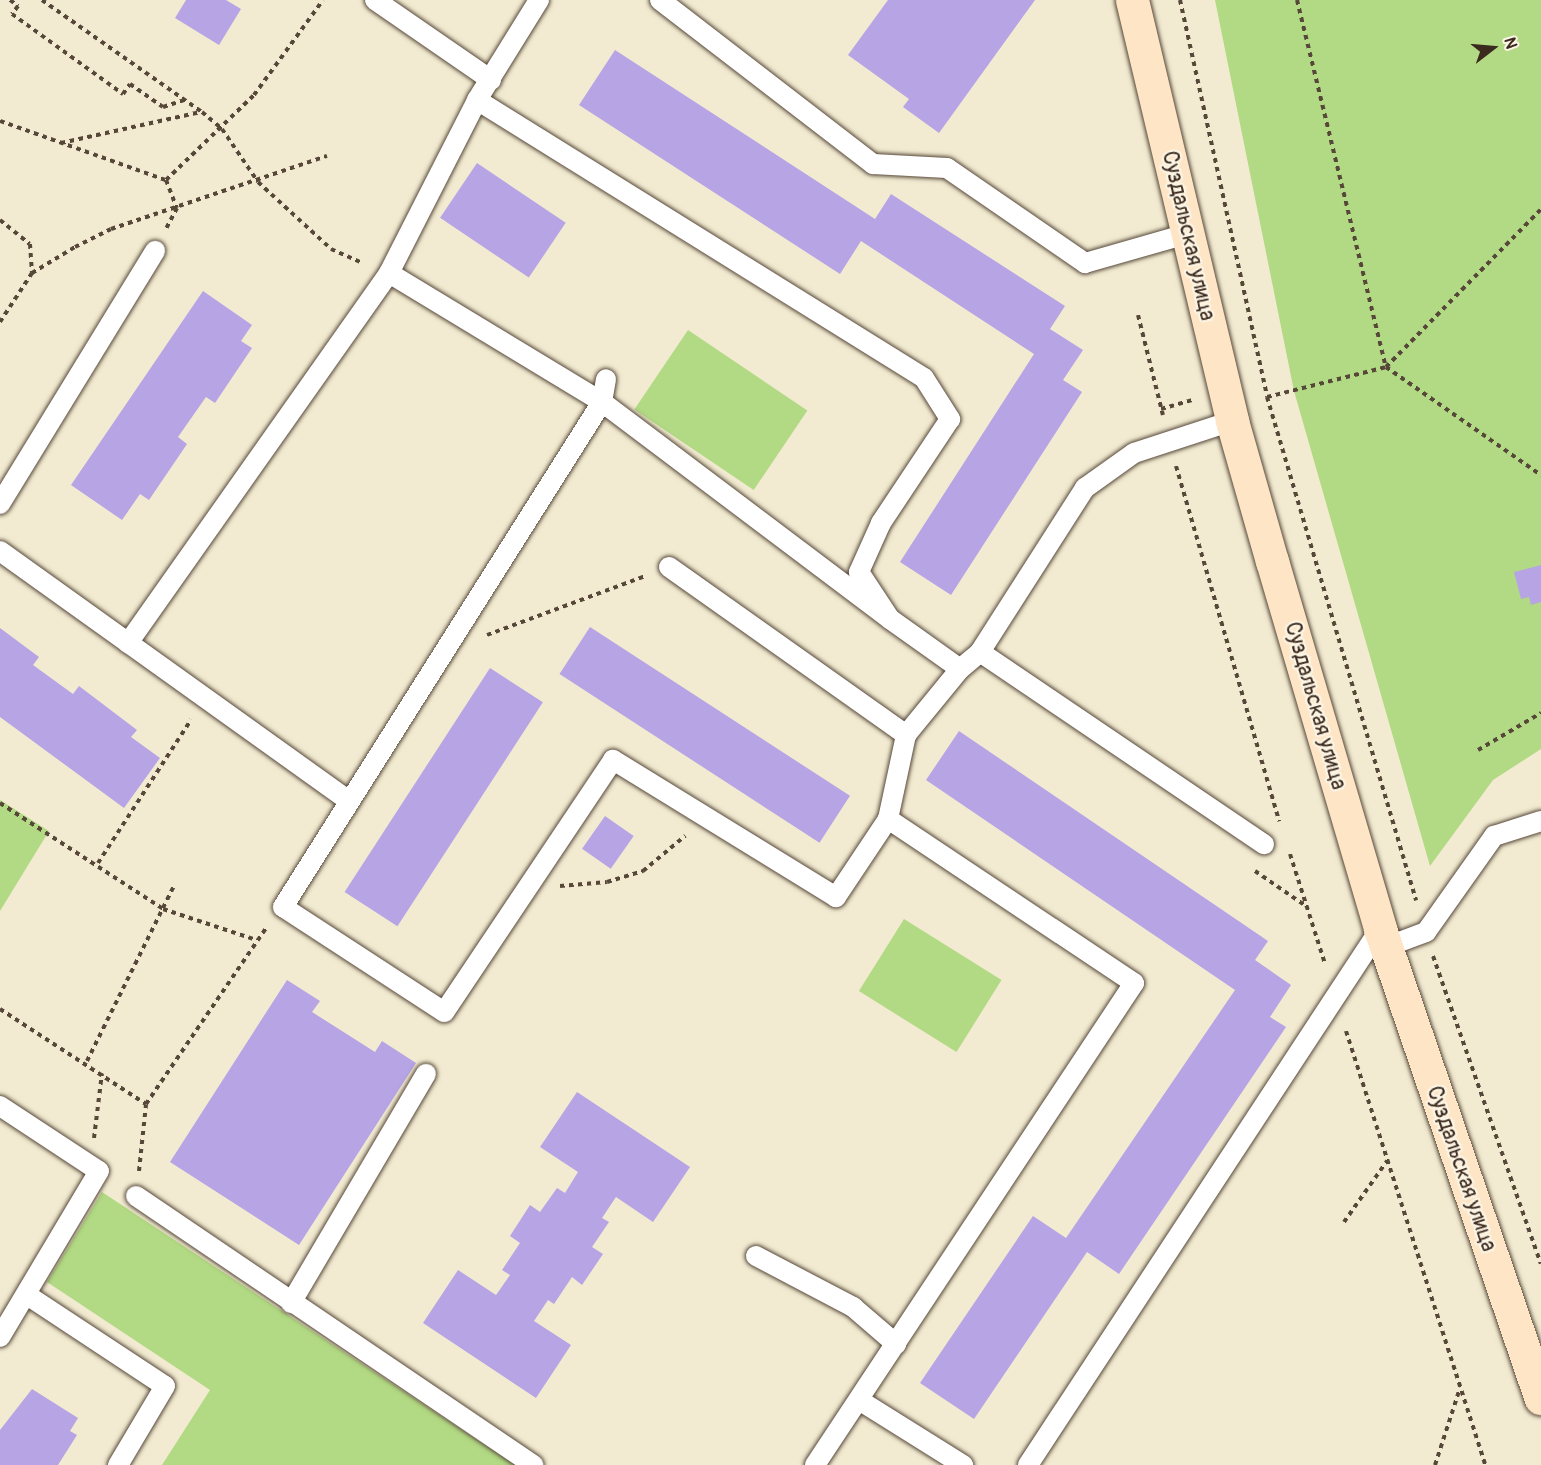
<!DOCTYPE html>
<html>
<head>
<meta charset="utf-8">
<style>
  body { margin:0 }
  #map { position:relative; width:1541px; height:1465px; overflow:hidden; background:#f2ebd1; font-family:Pangolin,sans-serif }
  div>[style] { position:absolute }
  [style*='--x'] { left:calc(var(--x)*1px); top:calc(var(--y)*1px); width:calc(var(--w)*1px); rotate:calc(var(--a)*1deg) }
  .green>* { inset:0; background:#b2d983; transform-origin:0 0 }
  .building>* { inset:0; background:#b6a4e5; transform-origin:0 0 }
  .path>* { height:4px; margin-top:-2px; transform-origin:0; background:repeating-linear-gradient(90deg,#564739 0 4.5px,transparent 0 9px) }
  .roads { filter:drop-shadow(0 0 2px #564739) drop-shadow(0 0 2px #564739) }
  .lane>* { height:20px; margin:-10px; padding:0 10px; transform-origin:10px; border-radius:10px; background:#fff }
  .secondary>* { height:33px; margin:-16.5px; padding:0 16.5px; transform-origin:16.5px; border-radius:16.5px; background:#fee5c5 }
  span { translate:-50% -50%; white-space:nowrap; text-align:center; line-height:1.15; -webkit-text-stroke:4.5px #fcf5e5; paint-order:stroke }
  .street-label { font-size:21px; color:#3b2a1e }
  .north { position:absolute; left:1463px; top:18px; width:60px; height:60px; -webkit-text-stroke:4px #fcf5e5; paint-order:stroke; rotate:74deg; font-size:16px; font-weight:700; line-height:24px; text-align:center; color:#3b2a1e }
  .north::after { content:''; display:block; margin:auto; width:21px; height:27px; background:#3b2a1e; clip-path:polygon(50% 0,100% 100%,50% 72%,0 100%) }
</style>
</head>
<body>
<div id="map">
  <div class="green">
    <i style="clip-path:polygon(1215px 0,1541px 0,1541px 749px,1493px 780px,1430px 866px,1294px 391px)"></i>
    <i style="left:688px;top:330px;width:144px;height:96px;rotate:34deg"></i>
    <i style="clip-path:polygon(0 800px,49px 831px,0 911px)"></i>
    <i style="left:904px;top:919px;width:115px;height:85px;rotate:32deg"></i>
    <i style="clip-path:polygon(102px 1192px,515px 1465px,162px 1465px,210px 1390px,47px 1282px)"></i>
  </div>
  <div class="building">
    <i style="clip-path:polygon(186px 0,226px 0,241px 9px,219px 45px,175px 18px)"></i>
    <i style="clip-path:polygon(888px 0,1035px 0,939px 133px,903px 107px,909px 99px,848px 55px)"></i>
    <i style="clip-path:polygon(615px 50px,875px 219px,891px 194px,1065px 306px,1050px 329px,1083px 350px,1063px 380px,1082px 392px,951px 595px,900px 562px,1034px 354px,861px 241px,840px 274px,579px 105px)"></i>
    <i style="left:477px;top:163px;width:107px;height:66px;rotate:34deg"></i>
    <i style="clip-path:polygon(203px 291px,252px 325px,241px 341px,252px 348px,215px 403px,206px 397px,178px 437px,187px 444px,149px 500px,140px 494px,122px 520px,71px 485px)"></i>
    <i style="clip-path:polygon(1541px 565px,1541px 602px,1531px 605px,1529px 597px,1521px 599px,1514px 572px)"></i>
    <i style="left:590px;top:627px;width:310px;height:56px;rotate:33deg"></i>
    <i style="clip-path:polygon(0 628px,39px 657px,33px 665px,73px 694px,79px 686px,137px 730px,131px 737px,160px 758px,124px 808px,0 717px)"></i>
    <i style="left:490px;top:668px;width:63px;height:267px;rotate:33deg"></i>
    <i style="clip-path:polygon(959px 731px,1268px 941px,1255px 960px,1291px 985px,1270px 1017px,1286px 1027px,1119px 1274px,1087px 1252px,974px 1419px,920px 1383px,1033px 1216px,1066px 1238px,1235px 990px,926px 780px)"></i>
    <i style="left:605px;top:816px;width:35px;height:40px;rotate:35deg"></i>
    <i style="clip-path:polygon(287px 980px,320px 1001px,312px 1012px,375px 1052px,382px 1041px,416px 1063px,299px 1245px,170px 1162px)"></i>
    <i style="clip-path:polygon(577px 1092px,690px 1167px,653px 1222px,616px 1197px,602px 1218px,609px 1222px,592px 1247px,603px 1254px,582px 1285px,572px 1277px,554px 1304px,548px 1300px,534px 1321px,571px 1345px,536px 1398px,423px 1323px,458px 1270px,496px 1295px,510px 1275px,502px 1270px,520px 1243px,510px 1236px,530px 1205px,540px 1212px,557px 1188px,565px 1193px,578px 1172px,540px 1147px)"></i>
    <i style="clip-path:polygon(32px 1389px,78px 1418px,70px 1431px,77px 1435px,58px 1465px,0 1465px,0 1430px)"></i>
  </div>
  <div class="path">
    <i style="--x:10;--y:0;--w:10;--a:37"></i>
    <i style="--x:18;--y:6;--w:10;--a:127"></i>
    <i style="--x:12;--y:14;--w:137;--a:35.8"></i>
    <i style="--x:123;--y:94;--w:12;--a:-55"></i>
    <i style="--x:130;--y:84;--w:40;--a:34.9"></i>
    <i style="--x:163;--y:107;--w:22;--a:-18"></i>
    <i style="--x:42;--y:0;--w:195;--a:35"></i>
    <i style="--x:202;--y:112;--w:26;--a:40"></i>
    <i style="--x:222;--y:129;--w:64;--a:55.8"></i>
    <i style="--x:258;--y:182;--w:99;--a:42.5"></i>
    <i style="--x:331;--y:249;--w:35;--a:24"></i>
    <i style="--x:1180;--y:0;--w:406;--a:77.6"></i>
    <i style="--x:1267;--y:397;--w:525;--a:73.5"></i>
    <i style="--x:1297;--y:0;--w:378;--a:76.4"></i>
    <i style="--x:1386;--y:367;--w:189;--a:34.9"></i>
    <i style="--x:0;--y:121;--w:176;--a:19.6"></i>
    <i style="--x:166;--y:180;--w:30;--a:69"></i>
    <i style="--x:177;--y:208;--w:24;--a:118"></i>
    <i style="--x:61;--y:143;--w:143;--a:-12.5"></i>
    <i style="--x:166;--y:180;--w:122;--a:-44"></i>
    <i style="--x:254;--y:95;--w:117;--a:-54"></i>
    <i style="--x:0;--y:220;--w:38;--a:39"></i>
    <i style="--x:30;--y:244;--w:29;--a:86"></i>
    <i style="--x:1138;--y:315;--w:103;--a:76"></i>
    <i style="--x:0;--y:322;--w:59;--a:-56.9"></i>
    <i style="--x:32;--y:273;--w:50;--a:-31.2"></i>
    <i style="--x:75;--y:247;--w:40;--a:-26.6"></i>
    <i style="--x:111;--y:229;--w:228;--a:-18.7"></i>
    <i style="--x:1267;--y:397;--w:123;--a:-14.1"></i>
    <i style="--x:1386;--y:367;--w:221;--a:-45.5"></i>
    <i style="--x:1161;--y:409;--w:33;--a:-16"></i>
    <i style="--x:1176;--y:466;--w:370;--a:73.8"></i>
    <i style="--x:487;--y:635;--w:170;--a:-20.4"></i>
    <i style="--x:1478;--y:750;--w:73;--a:-30.4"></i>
    <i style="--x:0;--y:803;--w:194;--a:33"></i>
    <i style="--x:163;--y:909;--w:98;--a:18.4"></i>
    <i style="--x:1290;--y:854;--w:115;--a:72.3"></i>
    <i style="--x:98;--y:863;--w:171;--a:-57"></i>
    <i style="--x:1255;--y:871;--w:62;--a:34.5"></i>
    <i style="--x:560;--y:886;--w:47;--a:-4.9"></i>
    <i style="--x:607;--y:882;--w:38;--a:-17"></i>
    <i style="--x:643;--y:871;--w:55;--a:-39.8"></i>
    <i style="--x:1433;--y:956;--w:326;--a:70.7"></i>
    <i style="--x:0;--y:1009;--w:174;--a:33.1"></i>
    <i style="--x:1346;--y:1031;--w:456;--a:72.2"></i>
    <i style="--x:87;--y:1061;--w:195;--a:-63.6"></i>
    <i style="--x:94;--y:1138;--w:65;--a:-83"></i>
    <i style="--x:139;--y:1171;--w:67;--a:-84"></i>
    <i style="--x:146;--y:1104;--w:213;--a:-55.7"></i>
    <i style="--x:1344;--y:1222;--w:75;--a:-54.8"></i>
    <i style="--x:1435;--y:1465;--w:81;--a:-72"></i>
  </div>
  <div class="roads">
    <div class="lane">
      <i style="--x:375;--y:0;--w:141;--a:34.6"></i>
      <i style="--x:539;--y:0;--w:118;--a:121.8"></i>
      <i style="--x:477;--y:100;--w:526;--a:31.88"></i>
      <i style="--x:924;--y:378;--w:49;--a:57.6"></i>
      <i style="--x:950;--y:419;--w:125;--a:123.6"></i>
      <i style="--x:881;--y:523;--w:54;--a:114.2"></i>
      <i style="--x:859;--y:572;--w:56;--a:56.6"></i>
      <i style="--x:890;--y:619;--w:86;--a:35.5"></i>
      <i style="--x:960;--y:669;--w:85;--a:129.3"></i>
      <i style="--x:906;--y:735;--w:86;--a:102.1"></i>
      <i style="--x:888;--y:819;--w:94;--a:123.7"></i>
      <i style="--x:836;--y:897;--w:262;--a:-148.4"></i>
      <i style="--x:613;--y:760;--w:303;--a:123.8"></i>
      <i style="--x:444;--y:1012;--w:192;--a:-146.9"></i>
      <i style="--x:283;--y:907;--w:597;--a:-57.72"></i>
      <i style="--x:602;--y:402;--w:361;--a:37"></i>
      <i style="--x:660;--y:0;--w:269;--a:37.6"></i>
      <i style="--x:873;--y:164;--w:74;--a:3.1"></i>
      <i style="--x:947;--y:168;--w:168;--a:34.5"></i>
      <i style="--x:1085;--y:263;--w:106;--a:-15.9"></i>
      <i style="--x:389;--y:273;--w:249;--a:31.2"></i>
      <i style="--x:602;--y:402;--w:23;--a:-80"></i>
      <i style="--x:0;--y:504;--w:297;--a:-58.5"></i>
      <i style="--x:0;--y:551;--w:429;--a:35.6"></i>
      <i style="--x:669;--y:567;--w:291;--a:35.3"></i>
      <i style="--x:128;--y:643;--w:453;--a:-54.8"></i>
      <i style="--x:389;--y:273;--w:194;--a:-63"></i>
      <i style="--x:980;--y:652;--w:343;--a:34.1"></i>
      <i style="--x:960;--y:669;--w:26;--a:-40"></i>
      <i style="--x:980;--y:652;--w:195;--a:-57.4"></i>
      <i style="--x:1085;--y:488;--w:60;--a:-35.5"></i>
      <i style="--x:1134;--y:453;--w:103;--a:-18.1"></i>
      <i style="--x:1386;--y:947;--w:43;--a:-20.6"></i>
      <i style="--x:1426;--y:932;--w:118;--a:-54.7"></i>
      <i style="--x:1494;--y:836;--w:49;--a:-17.7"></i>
      <i style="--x:0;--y:1106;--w:118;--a:33.3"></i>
      <i style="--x:99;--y:1171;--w:193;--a:120.8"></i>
      <i style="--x:136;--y:1196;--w:480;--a:34.1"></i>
      <i style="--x:756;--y:1256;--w:110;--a:27.7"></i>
      <i style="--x:853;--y:1307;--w:57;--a:40.7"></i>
      <i style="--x:27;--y:1295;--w:165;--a:33.4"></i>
      <i style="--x:165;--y:1386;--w:92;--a:120.7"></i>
      <i style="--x:291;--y:1303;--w:266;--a:-59.5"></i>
      <i style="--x:859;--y:1400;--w:123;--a:32"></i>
      <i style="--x:815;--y:1465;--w:578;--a:-56.5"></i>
      <i style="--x:1134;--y:983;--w:296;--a:-146.3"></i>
      <i style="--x:1028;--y:1465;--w:641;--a:-56.71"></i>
    </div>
    <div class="secondary">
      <i style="--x:1132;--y:0;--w:433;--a:76.6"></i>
      <i style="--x:1232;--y:421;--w:146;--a:74.1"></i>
      <i style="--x:1272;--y:561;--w:384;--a:73.6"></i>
      <i style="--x:1380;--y:929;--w:496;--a:71.1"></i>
    </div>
  </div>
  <div class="street-label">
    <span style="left:1188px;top:236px;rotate:77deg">Суздальская улица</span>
    <span style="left:1315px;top:706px;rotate:74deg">Суздальская улица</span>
    <span style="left:1461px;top:1169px;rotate:71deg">Суздальская улица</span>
  </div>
  <div class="north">N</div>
</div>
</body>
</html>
